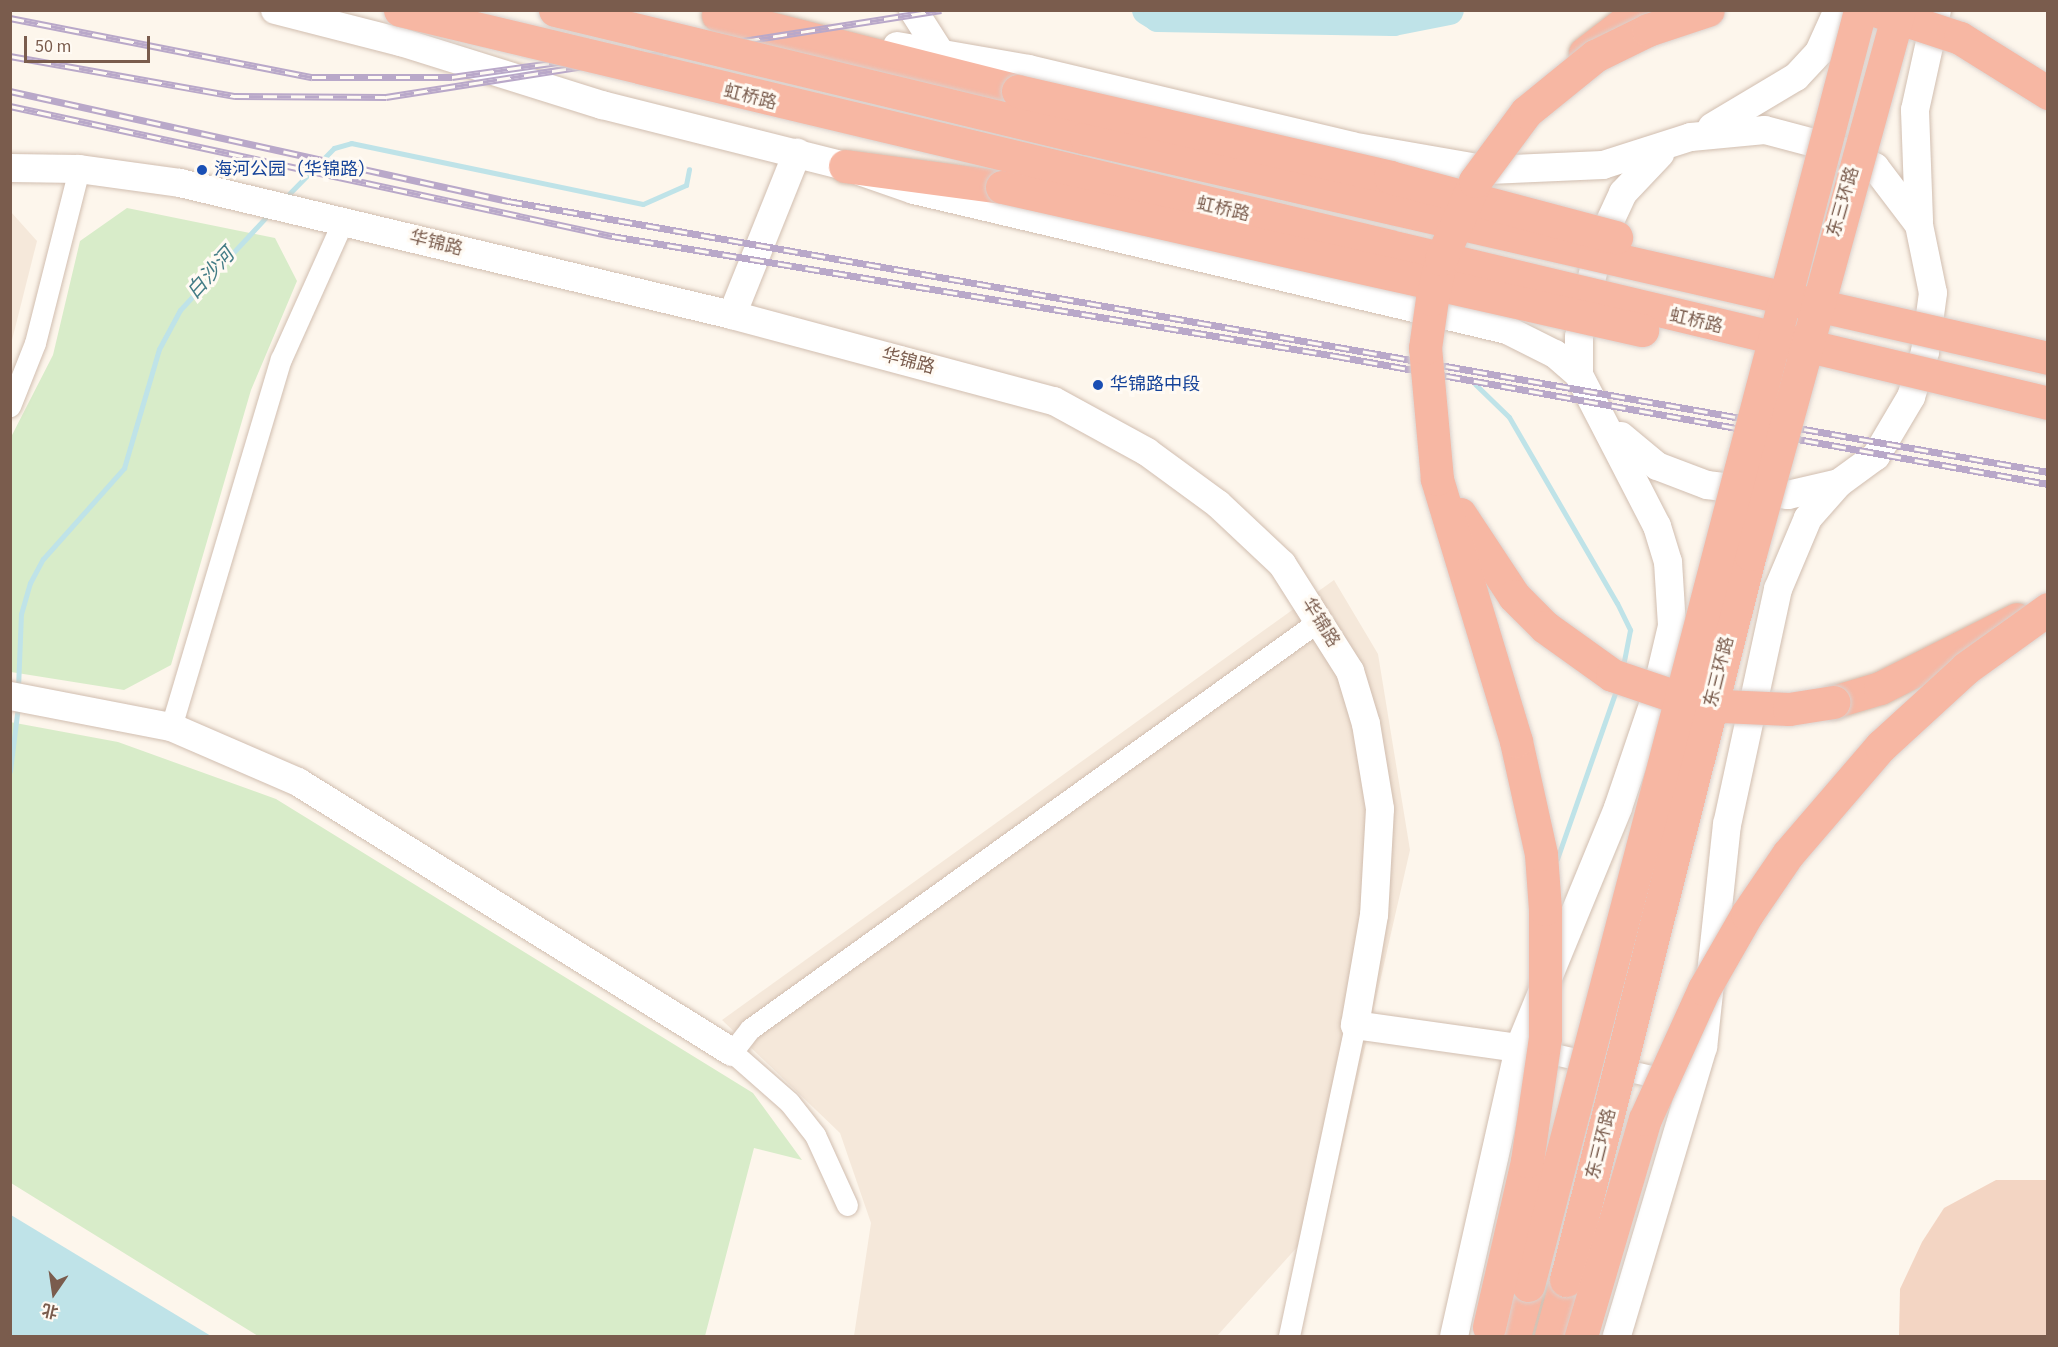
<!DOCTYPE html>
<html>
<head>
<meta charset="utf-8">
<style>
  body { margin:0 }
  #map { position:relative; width:2058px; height:1347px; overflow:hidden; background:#fdf6ec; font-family:"Source Sans 3","Noto Sans SC",sans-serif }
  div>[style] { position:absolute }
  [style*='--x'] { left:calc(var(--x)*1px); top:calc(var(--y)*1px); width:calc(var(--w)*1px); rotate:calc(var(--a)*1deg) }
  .residential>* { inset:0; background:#f5e8da }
  .green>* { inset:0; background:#d8ecc9 }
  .water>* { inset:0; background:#bfe3e8 }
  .stream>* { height:5px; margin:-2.5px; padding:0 2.5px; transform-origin:2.5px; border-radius:2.5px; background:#bfe3e8 }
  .river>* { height:30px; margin:-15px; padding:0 15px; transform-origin:15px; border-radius:15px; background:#bfe3e8 }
  .building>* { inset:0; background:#f3d5c3 }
  .roads { filter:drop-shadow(0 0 2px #d1beb0) drop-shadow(0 0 2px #d1beb0) }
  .street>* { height:21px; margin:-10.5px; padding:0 10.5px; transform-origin:10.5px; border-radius:10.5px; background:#fff }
  .secondary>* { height:28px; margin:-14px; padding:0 14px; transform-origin:14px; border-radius:14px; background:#fff }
  .highway>* { height:33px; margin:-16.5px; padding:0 16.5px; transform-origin:16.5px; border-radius:16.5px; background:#f7b7a3 }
  .rail>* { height:7px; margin-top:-3.5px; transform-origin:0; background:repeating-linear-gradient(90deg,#fffaf3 0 14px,#b9a8c9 0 28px); box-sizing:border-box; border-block:2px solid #b9a8c9 }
  .bridges { filter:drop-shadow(0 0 2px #dad1cd) drop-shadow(0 0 2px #dad1cd) }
  .highway-bridge>* { height:33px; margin:-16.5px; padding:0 16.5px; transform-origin:16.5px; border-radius:16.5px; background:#f7b7a3 }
  .dots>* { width:16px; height:16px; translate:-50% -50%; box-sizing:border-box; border:3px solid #fffaf3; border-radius:50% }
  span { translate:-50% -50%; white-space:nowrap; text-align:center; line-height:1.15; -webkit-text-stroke:6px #fffaf3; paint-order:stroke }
  .street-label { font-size:18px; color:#7a5c4d }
  .transit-label { font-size:18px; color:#164399 }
  .left { translate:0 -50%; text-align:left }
  .water-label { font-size:20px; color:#437c86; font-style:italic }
  .frame { position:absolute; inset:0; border:12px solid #7a5c4d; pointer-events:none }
  .north { position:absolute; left:24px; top:1263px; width:60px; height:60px; -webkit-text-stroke:4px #fffaf3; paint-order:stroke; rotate:193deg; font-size:16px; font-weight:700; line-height:24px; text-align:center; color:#7a5c4d }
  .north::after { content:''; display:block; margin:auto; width:21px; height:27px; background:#7a5c4d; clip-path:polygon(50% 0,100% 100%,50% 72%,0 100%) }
  .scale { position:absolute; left:24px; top:36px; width:126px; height:27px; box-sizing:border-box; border:3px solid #7a5c4d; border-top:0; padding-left:8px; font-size:18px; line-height:21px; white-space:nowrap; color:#7a5c4d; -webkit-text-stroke:4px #fffaf3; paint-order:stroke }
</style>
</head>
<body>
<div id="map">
  <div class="residential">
    <i style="clip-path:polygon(11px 212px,37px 241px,11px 344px)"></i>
    <i style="clip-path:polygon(1334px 580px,1378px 654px,1410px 850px,1327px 1214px,1217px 1336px,854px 1336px,871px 1223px,840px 1133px,722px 1020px)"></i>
  </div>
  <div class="green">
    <i style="clip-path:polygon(127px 208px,275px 238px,297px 281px,251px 390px,171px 665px,124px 690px,11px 672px,10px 439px,53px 355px,80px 241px)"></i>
    <i style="clip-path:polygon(10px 722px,118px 742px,276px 799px,753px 1093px,802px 1160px,754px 1148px,705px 1336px,258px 1336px,11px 1183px)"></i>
  </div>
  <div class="water">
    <i style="clip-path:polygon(10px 1215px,11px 1215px,211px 1336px,11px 1336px)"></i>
  </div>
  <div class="stream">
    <i style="--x:284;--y:199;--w:71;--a:-45.6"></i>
    <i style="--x:334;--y:148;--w:18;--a:-16"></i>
    <i style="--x:351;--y:143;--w:298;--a:11.8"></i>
    <i style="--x:643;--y:204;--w:47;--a:-23.8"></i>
    <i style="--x:686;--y:185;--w:16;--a:-79"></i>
    <i style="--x:1475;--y:384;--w:47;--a:44.1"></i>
    <i style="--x:1509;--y:417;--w:215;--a:59.9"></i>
    <i style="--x:1617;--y:603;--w:30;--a:64"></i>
    <i style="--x:1630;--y:630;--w:38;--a:101"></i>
    <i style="--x:18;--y:688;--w:74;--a:-87.7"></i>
    <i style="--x:21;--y:614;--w:32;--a:-74"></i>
    <i style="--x:30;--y:583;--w:27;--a:-62"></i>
    <i style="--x:43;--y:559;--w:122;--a:-48.3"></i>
    <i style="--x:124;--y:468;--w:124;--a:-73.6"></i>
    <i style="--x:159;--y:349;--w:44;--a:-61.7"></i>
    <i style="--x:180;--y:310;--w:131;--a:-47.2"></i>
    <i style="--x:10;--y:771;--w:65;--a:-83"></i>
    <i style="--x:1557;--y:859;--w:181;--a:-70.7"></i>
  </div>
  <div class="river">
    <i style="--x:1147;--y:10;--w:13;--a:32"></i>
    <i style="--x:1158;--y:17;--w:235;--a:1"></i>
    <i style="--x:1393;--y:21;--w:57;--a:-11.1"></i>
  </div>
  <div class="building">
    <i style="clip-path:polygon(1996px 1180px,2048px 1180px,2048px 1336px,1899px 1336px,1900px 1289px,1922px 1242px,1944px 1208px)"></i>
  </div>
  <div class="roads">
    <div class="street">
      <i style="--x:10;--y:406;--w:68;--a:-68.4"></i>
      <i style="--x:35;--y:343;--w:179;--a:-75.8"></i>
      <i style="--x:171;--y:727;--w:384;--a:-73.4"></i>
      <i style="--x:281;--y:359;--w:151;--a:-65.8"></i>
      <i style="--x:1532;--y:1049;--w:146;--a:12.7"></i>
      <i style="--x:847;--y:1205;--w:77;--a:-114.6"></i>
      <i style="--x:815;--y:1135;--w:42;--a:-128.2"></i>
      <i style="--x:789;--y:1102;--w:76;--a:-138.7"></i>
      <i style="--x:732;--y:1052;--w:29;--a:-52"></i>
      <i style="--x:750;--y:1029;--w:702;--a:-35.66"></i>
      <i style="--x:1289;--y:1336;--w:318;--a:-78"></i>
    </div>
    <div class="secondary">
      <i style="--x:275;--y:10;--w:130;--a:14.3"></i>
      <i style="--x:401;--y:42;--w:211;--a:17.4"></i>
      <i style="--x:602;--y:105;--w:251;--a:14.1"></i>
      <i style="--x:845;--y:166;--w:73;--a:19.2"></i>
      <i style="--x:914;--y:190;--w:609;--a:13.28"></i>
      <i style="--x:1507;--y:330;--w:54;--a:26.6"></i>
      <i style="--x:1555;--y:354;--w:32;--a:41"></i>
      <i style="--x:1579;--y:375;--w:170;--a:62.7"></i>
      <i style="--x:1657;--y:526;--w:38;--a:73"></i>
      <i style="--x:1668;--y:562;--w:64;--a:86.4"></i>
      <i style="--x:1672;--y:626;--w:78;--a:103.3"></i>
      <i style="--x:1654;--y:702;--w:112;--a:108.8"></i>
      <i style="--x:1618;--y:808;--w:260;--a:112.4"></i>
      <i style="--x:1519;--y:1048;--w:295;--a:102.7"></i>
      <i style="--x:913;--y:10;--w:52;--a:57.5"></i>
      <i style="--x:941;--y:54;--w:12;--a:31"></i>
      <i style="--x:897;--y:46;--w:134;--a:9.9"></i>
      <i style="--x:1029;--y:69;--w:331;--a:13.4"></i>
      <i style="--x:1351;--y:146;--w:140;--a:9.9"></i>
      <i style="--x:1489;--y:170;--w:114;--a:-2.5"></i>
      <i style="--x:1603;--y:165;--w:92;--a:-17.7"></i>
      <i style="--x:1691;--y:137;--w:74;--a:-5.4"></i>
      <i style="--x:1765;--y:130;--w:78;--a:14.9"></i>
      <i style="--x:1840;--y:150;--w:39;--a:26"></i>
      <i style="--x:1875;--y:167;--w:73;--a:52.8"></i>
      <i style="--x:1919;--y:225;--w:69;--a:78.4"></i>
      <i style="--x:1933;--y:293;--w:60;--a:97.7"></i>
      <i style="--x:1925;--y:352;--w:47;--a:107.3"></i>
      <i style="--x:1911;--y:397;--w:69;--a:120.7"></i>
      <i style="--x:1876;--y:456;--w:46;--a:143.9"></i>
      <i style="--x:1839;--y:483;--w:47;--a:131.5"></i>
      <i style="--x:1808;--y:518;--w:77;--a:112.9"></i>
      <i style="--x:1778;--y:589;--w:240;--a:102.2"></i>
      <i style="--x:1727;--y:824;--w:224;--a:96.1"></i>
      <i style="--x:1703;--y:1047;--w:302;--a:106.6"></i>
      <i style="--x:1712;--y:127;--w:98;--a:-30.8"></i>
      <i style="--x:1796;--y:77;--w:34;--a:-47"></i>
      <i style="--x:1819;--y:52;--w:46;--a:-65.7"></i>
      <i style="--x:10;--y:168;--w:69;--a:0.8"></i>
      <i style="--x:79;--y:169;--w:102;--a:7.9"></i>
      <i style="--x:180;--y:183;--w:568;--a:13.45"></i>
      <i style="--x:732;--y:315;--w:333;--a:15"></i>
      <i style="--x:1054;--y:401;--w:106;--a:28.7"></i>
      <i style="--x:1147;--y:452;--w:88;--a:36.2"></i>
      <i style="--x:1218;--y:504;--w:88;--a:43.2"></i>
      <i style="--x:1282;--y:564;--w:127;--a:57.6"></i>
      <i style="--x:1350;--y:671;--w:55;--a:73.2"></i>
      <i style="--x:1366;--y:724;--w:86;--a:80.6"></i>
      <i style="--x:1380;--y:809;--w:106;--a:93.2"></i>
      <i style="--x:1374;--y:915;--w:112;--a:99.8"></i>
      <i style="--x:1355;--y:1025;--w:166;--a:8"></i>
      <i style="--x:1919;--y:220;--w:110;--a:-92.1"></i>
      <i style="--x:1915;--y:110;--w:102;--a:-77.6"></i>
      <i style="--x:732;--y:315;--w:175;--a:-68.1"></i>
      <i style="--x:1579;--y:375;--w:38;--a:-90"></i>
      <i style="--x:1579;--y:337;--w:94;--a:-77.7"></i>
      <i style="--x:1599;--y:245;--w:57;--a:-65.2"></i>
      <i style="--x:1623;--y:193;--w:54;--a:-46.5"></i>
      <i style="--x:1621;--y:436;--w:47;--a:39.8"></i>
      <i style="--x:1657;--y:466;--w:53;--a:20.8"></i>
      <i style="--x:1707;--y:485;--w:82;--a:7"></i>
      <i style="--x:1788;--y:495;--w:52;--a:-13.2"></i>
      <i style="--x:10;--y:696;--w:164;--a:10.9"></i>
      <i style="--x:171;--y:727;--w:138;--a:23.4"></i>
      <i style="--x:298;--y:782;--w:511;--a:31.89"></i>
    </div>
    <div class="highway">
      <i style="--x:718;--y:15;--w:309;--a:14.2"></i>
      <i style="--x:1585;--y:53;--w:71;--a:-37.5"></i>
      <i style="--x:845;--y:166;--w:158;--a:7.6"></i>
      <i style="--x:1833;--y:702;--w:49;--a:-16.6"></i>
      <i style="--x:1880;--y:688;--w:153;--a:-26.7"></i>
      <i style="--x:1514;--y:1336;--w:53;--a:-74.6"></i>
      <i style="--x:1551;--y:1336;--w:58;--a:-75"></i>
    </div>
  </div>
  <div class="rail">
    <i style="--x:10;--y:18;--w:308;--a:11.1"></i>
    <i style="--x:312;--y:77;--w:140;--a:0"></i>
    <i style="--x:452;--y:77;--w:180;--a:-8"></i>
    <i style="--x:10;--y:56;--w:229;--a:10.1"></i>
    <i style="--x:235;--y:96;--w:151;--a:0.4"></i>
    <i style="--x:386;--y:97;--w:562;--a:-8.91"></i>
    <i style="--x:10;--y:91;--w:510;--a:12.46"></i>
    <i style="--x:508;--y:201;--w:1564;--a:9.98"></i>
    <i style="--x:10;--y:106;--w:616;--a:12.19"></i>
    <i style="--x:612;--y:236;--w:734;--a:9.41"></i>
    <i style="--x:1336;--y:356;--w:723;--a:10.19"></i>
  </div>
  <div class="bridges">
    <div class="highway-bridge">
      <i style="--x:400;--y:10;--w:1694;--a:13.41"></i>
      <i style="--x:555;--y:10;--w:546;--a:13.55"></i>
      <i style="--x:1086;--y:138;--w:987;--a:12.88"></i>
      <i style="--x:1878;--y:11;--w:86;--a:18.2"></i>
      <i style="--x:1960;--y:38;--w:104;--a:32"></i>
      <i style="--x:1018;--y:91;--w:382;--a:13"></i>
      <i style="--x:1390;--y:177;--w:234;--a:14.9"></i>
      <i style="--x:1002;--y:187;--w:656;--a:12.6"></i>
      <i style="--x:1460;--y:514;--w:98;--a:56.6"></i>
      <i style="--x:1514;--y:596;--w:44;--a:45"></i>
      <i style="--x:1545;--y:627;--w:82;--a:35.6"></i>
      <i style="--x:1612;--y:675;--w:93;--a:18.8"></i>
      <i style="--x:1700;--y:705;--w:89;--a:2.6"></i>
      <i style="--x:1789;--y:709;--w:45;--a:-9"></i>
      <i style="--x:1566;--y:1280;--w:749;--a:-75.78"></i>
      <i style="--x:1750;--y:554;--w:564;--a:-74.68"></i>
      <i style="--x:1528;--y:1285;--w:1318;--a:-75.4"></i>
      <i style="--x:1489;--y:1327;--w:170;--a:-77.1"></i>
      <i style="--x:1527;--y:1161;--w:124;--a:-81.7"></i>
      <i style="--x:1545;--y:1038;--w:129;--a:-90"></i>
      <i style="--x:1545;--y:909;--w:55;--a:-94.2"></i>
      <i style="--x:1541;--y:854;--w:116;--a:-102.5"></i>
      <i style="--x:1516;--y:741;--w:274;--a:-106.8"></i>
      <i style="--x:1437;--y:479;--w:132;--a:-95.2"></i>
      <i style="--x:1425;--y:348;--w:49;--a:-81.9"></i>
      <i style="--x:1432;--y:299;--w:41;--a:-77.3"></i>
      <i style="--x:1441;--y:259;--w:85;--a:-66.4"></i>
      <i style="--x:1475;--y:181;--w:86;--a:-53.5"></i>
      <i style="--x:1526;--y:112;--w:89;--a:-39.1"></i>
      <i style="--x:1595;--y:56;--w:59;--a:-26.1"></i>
      <i style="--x:1648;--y:30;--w:63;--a:-18.4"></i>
      <i style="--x:1581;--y:1336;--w:226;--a:-73.6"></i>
      <i style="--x:1645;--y:1119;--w:143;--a:-65.6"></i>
      <i style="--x:1704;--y:989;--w:86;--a:-60.2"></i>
      <i style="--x:1747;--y:914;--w:73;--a:-55.7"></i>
      <i style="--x:1788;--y:854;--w:143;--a:-49.3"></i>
      <i style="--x:1881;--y:746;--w:115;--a:-42.5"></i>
      <i style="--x:1966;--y:668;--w:101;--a:-35.7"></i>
    </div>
  </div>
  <div class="dots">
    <i style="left:202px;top:170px;background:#1a4fb4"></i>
    <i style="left:1098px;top:385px;background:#1a4fb4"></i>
  </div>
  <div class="street-label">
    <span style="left:750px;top:98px;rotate:14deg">虹桥路</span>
    <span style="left:1844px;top:202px;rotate:-74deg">东三环路</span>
    <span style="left:1223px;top:210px;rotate:13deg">虹桥路</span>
    <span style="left:436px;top:244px;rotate:14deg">华锦路</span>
    <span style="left:1696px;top:322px;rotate:13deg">虹桥路</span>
    <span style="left:908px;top:362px;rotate:15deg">华锦路</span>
    <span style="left:1320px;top:623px;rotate:58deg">华锦路</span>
    <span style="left:1720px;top:672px;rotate:-76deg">东三环路</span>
    <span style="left:1602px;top:1144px;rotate:-76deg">东三环路</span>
  </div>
  <div class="transit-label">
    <span class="left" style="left:214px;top:170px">海河公园（华锦路）</span>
    <span class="left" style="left:1110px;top:385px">华锦路中段</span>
  </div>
  <div class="water-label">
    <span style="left:211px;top:274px;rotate:-48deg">白沙河</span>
  </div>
  <div class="frame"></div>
  <div class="north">北</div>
  <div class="scale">50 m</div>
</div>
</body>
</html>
